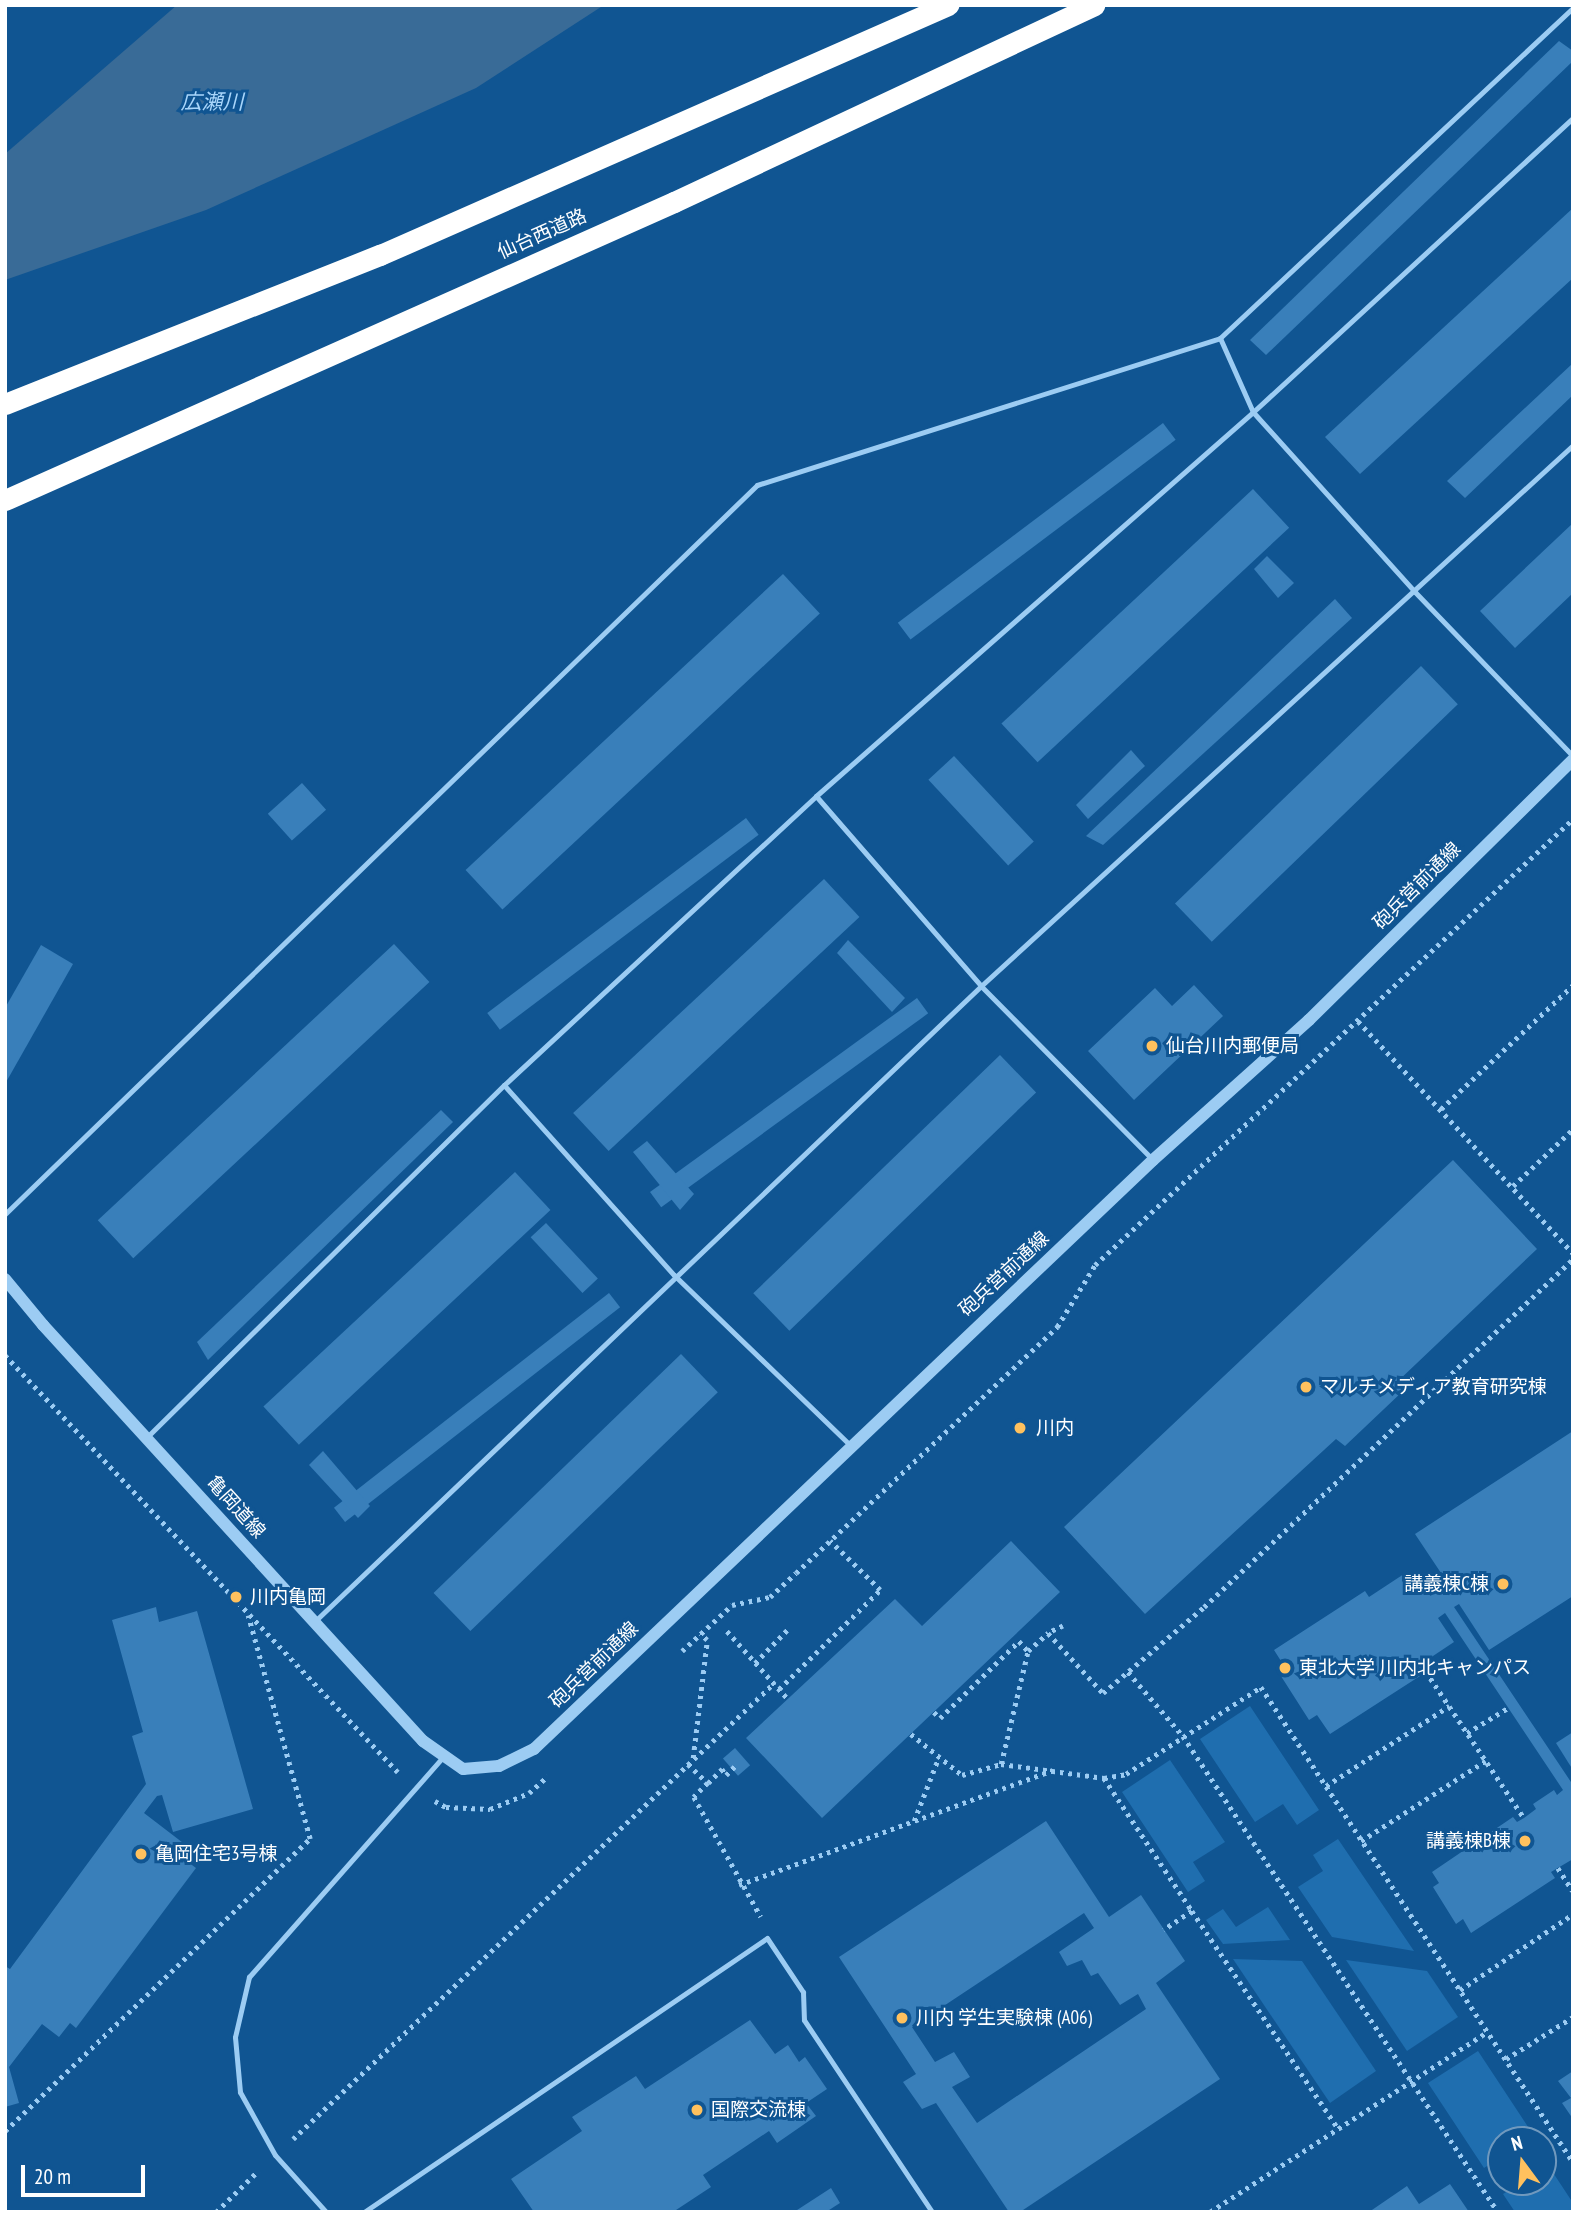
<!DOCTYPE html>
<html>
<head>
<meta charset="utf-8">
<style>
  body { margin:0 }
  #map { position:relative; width:1578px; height:2217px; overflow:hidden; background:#105592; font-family:"PT Sans Narrow","Noto Sans JP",sans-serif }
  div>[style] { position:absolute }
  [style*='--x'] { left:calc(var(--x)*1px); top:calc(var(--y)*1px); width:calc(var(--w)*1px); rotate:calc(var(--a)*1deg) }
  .green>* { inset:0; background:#1f6eaf }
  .water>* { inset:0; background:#396b97 }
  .building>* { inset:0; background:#397fba; transform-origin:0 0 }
  .path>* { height:4.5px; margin-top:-2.25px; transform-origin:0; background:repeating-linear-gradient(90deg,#9cccf3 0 3.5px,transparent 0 8.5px) }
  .service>* { height:5px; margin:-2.5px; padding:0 2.5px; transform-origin:2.5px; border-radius:2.5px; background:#9cccf3 }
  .tertiary>* { height:12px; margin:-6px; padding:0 6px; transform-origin:6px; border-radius:6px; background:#9cccf3 }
  .motorway>* { height:21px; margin:-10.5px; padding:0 10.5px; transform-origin:10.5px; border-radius:10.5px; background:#fff }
  .dots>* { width:19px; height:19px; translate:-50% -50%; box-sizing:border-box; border:4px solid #105592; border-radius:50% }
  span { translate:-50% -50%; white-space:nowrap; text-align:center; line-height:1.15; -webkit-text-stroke:6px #105592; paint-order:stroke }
  .street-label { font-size:19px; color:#fff }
  .poi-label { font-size:19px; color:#fff }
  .left { translate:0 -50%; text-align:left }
  .right { translate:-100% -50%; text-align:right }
  .water-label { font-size:21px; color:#a8d5fa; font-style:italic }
  .frame { position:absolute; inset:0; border:7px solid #fff; pointer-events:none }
  .north { position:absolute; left:1487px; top:2126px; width:70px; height:70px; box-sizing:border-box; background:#105592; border:2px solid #7099be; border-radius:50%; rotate:344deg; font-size:19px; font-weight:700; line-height:28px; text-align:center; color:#fff }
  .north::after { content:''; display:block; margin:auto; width:24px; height:32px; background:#ffc15e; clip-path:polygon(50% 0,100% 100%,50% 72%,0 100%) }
  .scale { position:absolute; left:21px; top:2165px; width:124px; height:32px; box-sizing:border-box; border:4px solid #fff; border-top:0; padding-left:9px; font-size:21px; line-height:24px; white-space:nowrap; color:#fff; -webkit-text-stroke:5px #105592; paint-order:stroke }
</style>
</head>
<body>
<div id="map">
  <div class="green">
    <i style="clip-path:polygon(1250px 1706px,1319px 1810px,1297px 1825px,1283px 1804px,1255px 1822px,1200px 1739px)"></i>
    <i style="clip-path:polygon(1170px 1760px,1225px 1842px,1193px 1862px,1205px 1881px,1188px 1892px,1122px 1792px)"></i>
    <i style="clip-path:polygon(1338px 1839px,1414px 1951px,1332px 1937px,1298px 1887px,1323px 1871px,1313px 1855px)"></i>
    <i style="clip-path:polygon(1268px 1907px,1290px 1940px,1223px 1944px,1206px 1920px,1223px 1909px,1236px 1927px)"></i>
    <i style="clip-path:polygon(1233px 1959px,1302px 1961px,1376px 2071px,1330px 2103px)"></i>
    <i style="clip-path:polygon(1346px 1960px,1427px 1971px,1458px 2017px,1407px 2051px)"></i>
    <i style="clip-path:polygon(1478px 2051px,1534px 2136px,1501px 2140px,1501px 2157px,1484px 2168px,1428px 2083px)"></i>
    <i style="clip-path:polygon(1548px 2165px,1573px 2203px,1573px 2212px,1515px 2212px,1503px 2194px,1522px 2182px,1543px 2182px,1543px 2168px)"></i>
  </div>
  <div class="water">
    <i style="clip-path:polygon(177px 5px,604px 5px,476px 88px,206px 210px,5px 280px,5px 154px)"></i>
  </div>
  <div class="building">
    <i style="clip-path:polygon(1559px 41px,1573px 51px,1573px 61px,1266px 355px,1250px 340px)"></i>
    <i style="clip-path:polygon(1573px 208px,1573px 278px,1360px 474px,1325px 437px)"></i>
    <i style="clip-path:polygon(1573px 363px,1573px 395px,1465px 498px,1447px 481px)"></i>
    <i style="left:1163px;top:423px;width:21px;height:332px;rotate:53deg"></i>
    <i style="left:1253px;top:489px;width:53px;height:344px;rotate:47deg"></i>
    <i style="clip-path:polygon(1573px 523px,1573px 593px,1515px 648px,1480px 611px)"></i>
    <i style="clip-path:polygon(1267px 556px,1294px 583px,1278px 598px,1254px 569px)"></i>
    <i style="left:783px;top:574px;width:54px;height:434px;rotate:47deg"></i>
    <i style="clip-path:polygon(1335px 599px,1352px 618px,1103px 845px,1086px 836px)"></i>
    <i style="left:1421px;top:666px;width:53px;height:342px;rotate:46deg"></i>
    <i style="clip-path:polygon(1131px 750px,1145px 766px,1088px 819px,1076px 805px)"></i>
    <i style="left:954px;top:756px;width:117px;height:35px;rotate:47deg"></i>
    <i style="left:302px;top:783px;width:36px;height:46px;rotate:48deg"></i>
    <i style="left:746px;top:818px;width:21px;height:324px;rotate:53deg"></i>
    <i style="left:824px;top:879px;width:52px;height:343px;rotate:47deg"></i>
    <i style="clip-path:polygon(848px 940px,905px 998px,892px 1012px,837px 953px)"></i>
    <i style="left:394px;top:944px;width:52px;height:405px;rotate:47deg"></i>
    <i style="clip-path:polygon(41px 945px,73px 964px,5px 1084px,5px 1008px)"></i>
    <i style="clip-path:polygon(1194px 985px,1223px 1016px,1134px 1100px,1088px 1051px,1155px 988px,1172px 1006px)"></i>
    <i style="left:917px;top:998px;width:19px;height:330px;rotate:54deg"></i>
    <i style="left:1000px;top:1055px;width:52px;height:343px;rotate:46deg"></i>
    <i style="clip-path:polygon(441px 1110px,453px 1122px,208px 1360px,197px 1342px)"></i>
    <i style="clip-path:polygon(647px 1141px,694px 1194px,680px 1210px,633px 1152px)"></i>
    <i style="clip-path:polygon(1453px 1160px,1537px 1249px,1396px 1383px,1403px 1391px,1345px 1446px,1336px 1439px,1145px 1614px,1064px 1527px)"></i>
    <i style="left:515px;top:1172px;width:52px;height:344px;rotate:47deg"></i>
    <i style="left:546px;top:1223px;width:76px;height:21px;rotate:47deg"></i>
    <i style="left:609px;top:1293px;width:18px;height:349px;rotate:52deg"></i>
    <i style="left:681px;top:1354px;width:53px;height:344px;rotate:46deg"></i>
    <i style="clip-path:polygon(1573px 1431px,1573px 1596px,1489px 1650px,1459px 1604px,1454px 1607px,1573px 1785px,1573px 1859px,1551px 1872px,1555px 1878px,1471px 1933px,1463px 1919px,1456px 1924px,1433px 1887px,1439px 1883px,1432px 1872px,1513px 1817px,1517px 1822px,1524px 1818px,1536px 1809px,1533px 1804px,1554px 1790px,1557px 1795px,1563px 1790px,1445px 1613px,1438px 1618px,1454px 1642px,1415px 1668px,1420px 1676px,1330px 1734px,1317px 1715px,1309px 1720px,1279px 1673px,1286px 1669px,1274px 1650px,1365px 1591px,1369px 1597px,1407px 1572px,1420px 1592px,1443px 1576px,1415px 1534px)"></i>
    <i style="clip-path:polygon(323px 1451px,370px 1506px,358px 1518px,309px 1465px)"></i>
    <i style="clip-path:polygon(1011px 1541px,1060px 1592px,822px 1818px,746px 1738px,895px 1599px,922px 1626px)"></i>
    <i style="clip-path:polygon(156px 1607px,159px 1622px,197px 1611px,253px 1809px,173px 1832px,162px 1795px,157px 1796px,144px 1813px,191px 1849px,184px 1859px,196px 1868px,76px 2028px,70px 2023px,59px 2037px,42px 2024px,9px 2067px,19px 2103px,5px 2107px,5px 1966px,10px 1969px,146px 1784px,132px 1736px,143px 1732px,112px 1620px)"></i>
    <i style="clip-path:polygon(1573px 1732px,1573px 1770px,1556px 1743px)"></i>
    <i style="left:735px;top:1748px;width:23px;height:16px;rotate:49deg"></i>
    <i style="clip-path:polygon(evenodd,1046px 1821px,1109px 1917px,1141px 1895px,1185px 1961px,1156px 1983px,1220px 2079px,1020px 2212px,1009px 2212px,936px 2103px,922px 2109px,903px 2082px,916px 2074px,839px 1957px,1046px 1821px,1084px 1913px,1094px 1928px,1059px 1952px,1067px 1966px,1082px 1960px,1091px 1976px,1098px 1973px,1120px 2005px,1138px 1994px,1146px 2009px,977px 2123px,952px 2087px,970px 2077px,954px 2052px,935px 2062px,912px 2027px,1084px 1913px)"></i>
    <i style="clip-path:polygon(750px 2020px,775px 2054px,788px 2045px,799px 2062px,805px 2057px,827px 2089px,806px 2103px,816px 2116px,777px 2143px,769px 2131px,703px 2175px,711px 2187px,673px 2212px,534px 2212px,511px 2179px,582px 2131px,572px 2117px,636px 2076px,645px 2089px)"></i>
    <i style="clip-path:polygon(1573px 2071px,1573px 2119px,1562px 2103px,1571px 2098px,1558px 2081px)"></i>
    <i style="clip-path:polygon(1450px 2184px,1469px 2212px,1369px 2212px,1407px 2186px,1419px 2204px)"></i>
    <i style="clip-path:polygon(831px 2188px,840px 2203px,826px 2212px,794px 2212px)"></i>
  </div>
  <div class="path">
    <i style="--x:1358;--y:1021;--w:316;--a:47.2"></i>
    <i style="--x:1441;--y:1109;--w:181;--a:-43.2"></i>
    <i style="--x:1513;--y:1186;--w:83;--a:-43.5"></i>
    <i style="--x:5;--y:1355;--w:573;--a:46.7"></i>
    <i style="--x:1063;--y:1626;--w:17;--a:155"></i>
    <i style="--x:1048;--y:1633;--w:81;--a:47.5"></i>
    <i style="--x:1103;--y:1693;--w:133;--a:-40.4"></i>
    <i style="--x:1204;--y:1607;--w:507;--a:-43.32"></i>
    <i style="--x:727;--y:1631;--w:91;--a:48.1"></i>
    <i style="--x:682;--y:1651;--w:68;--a:-42.6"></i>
    <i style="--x:732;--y:1605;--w:39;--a:-12"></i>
    <i style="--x:770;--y:1597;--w:35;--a:-43"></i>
    <i style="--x:796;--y:1573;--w:359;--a:-43.3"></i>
    <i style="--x:1057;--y:1327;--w:73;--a:-58.5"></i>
    <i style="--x:1095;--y:1265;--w:654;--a:-43.02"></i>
    <i style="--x:755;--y:1663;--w:46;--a:-45.9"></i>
    <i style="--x:1421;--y:1664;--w:185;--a:56.2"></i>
    <i style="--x:1128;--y:1672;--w:84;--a:49.3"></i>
    <i style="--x:1183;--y:1736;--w:571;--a:56.5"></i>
    <i style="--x:779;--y:1689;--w:141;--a:-44.4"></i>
    <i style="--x:880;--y:1590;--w:70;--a:-135.6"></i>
    <i style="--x:934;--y:1712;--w:8;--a:45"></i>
    <i style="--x:940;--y:1718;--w:110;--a:-44.3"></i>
    <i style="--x:1019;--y:1641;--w:13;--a:48"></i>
    <i style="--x:1028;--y:1651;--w:27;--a:-42"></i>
    <i style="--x:1467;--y:1733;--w:48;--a:-31.4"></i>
    <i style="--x:911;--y:1734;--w:65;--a:38.8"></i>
    <i style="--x:962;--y:1775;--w:41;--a:-15.8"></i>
    <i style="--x:1001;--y:1764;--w:104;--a:7.7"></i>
    <i style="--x:1104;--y:1778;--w:159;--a:56.5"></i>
    <i style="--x:1192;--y:1911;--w:34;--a:146"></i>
    <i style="--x:693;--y:1758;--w:119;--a:-83.2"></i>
    <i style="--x:707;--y:1640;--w:9;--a:-139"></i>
    <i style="--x:688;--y:1764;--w:28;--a:44"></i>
    <i style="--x:708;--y:1783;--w:20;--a:-45"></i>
    <i style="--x:722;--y:1769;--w:7;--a:56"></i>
    <i style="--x:726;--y:1775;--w:16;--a:-45"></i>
    <i style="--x:1001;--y:1764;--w:116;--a:-76.6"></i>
    <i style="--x:1104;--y:1778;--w:22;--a:-10"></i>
    <i style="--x:1126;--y:1774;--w:161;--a:-32.8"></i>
    <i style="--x:1261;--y:1687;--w:568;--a:56.7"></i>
    <i style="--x:708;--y:1783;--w:20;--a:135"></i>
    <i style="--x:694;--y:1797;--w:137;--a:60.8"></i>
    <i style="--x:1326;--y:1786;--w:147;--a:-33"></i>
    <i style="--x:435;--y:1801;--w:13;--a:29"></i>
    <i style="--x:446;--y:1807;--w:44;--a:2.6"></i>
    <i style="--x:490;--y:1809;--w:42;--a:-22.3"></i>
    <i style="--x:529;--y:1793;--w:25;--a:-42"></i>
    <i style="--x:914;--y:1821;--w:66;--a:-68.8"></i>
    <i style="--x:1361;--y:1841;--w:148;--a:-32.8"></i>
    <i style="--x:1558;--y:1868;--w:27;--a:57"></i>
    <i style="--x:739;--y:1885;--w:334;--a:-20.1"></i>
    <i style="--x:1192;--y:1911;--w:262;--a:56.1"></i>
    <i style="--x:1460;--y:1990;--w:136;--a:-33.9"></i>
    <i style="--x:1506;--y:2059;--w:79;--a:-32.1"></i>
    <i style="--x:5;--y:2131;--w:422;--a:-43.8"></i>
    <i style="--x:310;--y:1839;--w:232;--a:-105.5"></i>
    <i style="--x:293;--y:2139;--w:663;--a:-43.47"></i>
    <i style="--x:216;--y:2212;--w:59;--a:-44.3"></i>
    <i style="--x:1210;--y:2212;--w:330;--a:-33"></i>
  </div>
  <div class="service">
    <i style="--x:1220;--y:338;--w:81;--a:66"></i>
    <i style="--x:1253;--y:412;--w:242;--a:48"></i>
    <i style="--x:1415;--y:592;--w:228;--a:46.1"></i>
    <i style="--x:816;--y:796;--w:252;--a:49"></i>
    <i style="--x:981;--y:986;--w:245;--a:45.3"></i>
    <i style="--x:504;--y:1085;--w:255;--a:48.2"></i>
    <i style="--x:674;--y:1275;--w:245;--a:44"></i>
    <i style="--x:5;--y:1214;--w:1047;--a:-44.11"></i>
    <i style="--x:757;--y:485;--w:486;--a:-17.6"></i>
    <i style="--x:1220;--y:338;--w:483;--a:-43.1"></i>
    <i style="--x:146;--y:1438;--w:503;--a:-44.6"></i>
    <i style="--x:504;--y:1085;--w:425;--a:-42.8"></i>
    <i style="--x:816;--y:796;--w:582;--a:-41.31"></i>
    <i style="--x:1253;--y:412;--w:435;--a:-42.6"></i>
    <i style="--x:314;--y:1622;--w:922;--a:-43.64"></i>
    <i style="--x:981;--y:986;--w:802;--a:-42.42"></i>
    <i style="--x:326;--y:2212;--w:76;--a:-131.8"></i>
    <i style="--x:275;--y:2155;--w:72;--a:-119.1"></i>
    <i style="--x:240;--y:2092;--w:55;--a:-95.2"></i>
    <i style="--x:235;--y:2037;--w:62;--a:-76.9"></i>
    <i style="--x:249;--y:1977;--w:293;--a:-48.6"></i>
    <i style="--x:364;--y:2212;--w:487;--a:-34.2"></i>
    <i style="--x:767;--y:1938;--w:65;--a:56.3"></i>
    <i style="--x:803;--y:1992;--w:28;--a:88"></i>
    <i style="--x:804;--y:2020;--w:231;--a:56.3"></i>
  </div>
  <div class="tertiary">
    <i style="--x:5;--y:1279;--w:60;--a:50.4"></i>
    <i style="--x:43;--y:1325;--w:563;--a:47.59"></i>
    <i style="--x:423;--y:1741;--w:49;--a:35"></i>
    <i style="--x:463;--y:1769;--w:36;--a:-5"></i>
    <i style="--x:499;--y:1766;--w:39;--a:-26"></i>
    <i style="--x:534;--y:1749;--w:854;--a:-43.58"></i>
    <i style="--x:1153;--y:1160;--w:210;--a:-41.9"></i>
    <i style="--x:1309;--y:1020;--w:371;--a:-44.6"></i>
  </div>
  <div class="motorway">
    <i style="--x:5;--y:404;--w:404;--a:-21.7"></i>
    <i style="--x:380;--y:255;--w:621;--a:-23.76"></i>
    <i style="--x:5;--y:500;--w:732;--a:-24.01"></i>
    <i style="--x:674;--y:202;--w:464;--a:-25.1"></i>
  </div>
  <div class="dots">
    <i style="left:1152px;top:1046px;background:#ffc15e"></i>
    <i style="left:1306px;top:1387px;background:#ffc15e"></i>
    <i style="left:1020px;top:1428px;background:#ffc15e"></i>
    <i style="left:1503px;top:1584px;background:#ffc15e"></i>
    <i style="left:236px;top:1597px;background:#ffc15e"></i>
    <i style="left:1285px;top:1668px;background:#ffc15e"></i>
    <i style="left:1525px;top:1841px;background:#ffc15e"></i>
    <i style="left:141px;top:1854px;background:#ffc15e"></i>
    <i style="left:902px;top:2018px;background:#ffc15e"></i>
    <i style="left:697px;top:2110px;background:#ffc15e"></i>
  </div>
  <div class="street-label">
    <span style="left:542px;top:234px;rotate:-24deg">仙台西道路</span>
    <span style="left:1417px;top:886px;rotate:-45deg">砲兵営前通線</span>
    <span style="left:1004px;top:1274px;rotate:-43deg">砲兵営前通線</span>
    <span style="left:236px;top:1507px;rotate:48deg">亀岡道線</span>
    <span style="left:594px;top:1665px;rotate:-44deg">砲兵営前通線</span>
  </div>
  <div class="poi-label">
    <span class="left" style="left:1166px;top:1046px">仙台川内郵便局</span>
    <span class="left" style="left:1320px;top:1387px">マルチメディア教育研究棟</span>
    <span class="left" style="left:1036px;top:1428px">川内</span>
    <span class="right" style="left:1489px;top:1584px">講義棟C棟</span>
    <span class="left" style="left:250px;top:1597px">川内亀岡</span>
    <span class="left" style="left:1299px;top:1668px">東北大学 川内北キャンパス</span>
    <span class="right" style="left:1511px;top:1841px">講義棟B棟</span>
    <span class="left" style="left:155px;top:1854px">亀岡住宅3号棟</span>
    <span class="left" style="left:916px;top:2018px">川内 学生実験棟 (A06)</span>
    <span class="left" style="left:711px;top:2110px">国際交流棟</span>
  </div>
  <div class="water-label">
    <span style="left:212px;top:102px">広瀬川</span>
  </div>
  <div class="frame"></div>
  <div class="north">N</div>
  <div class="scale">20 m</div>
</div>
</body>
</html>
